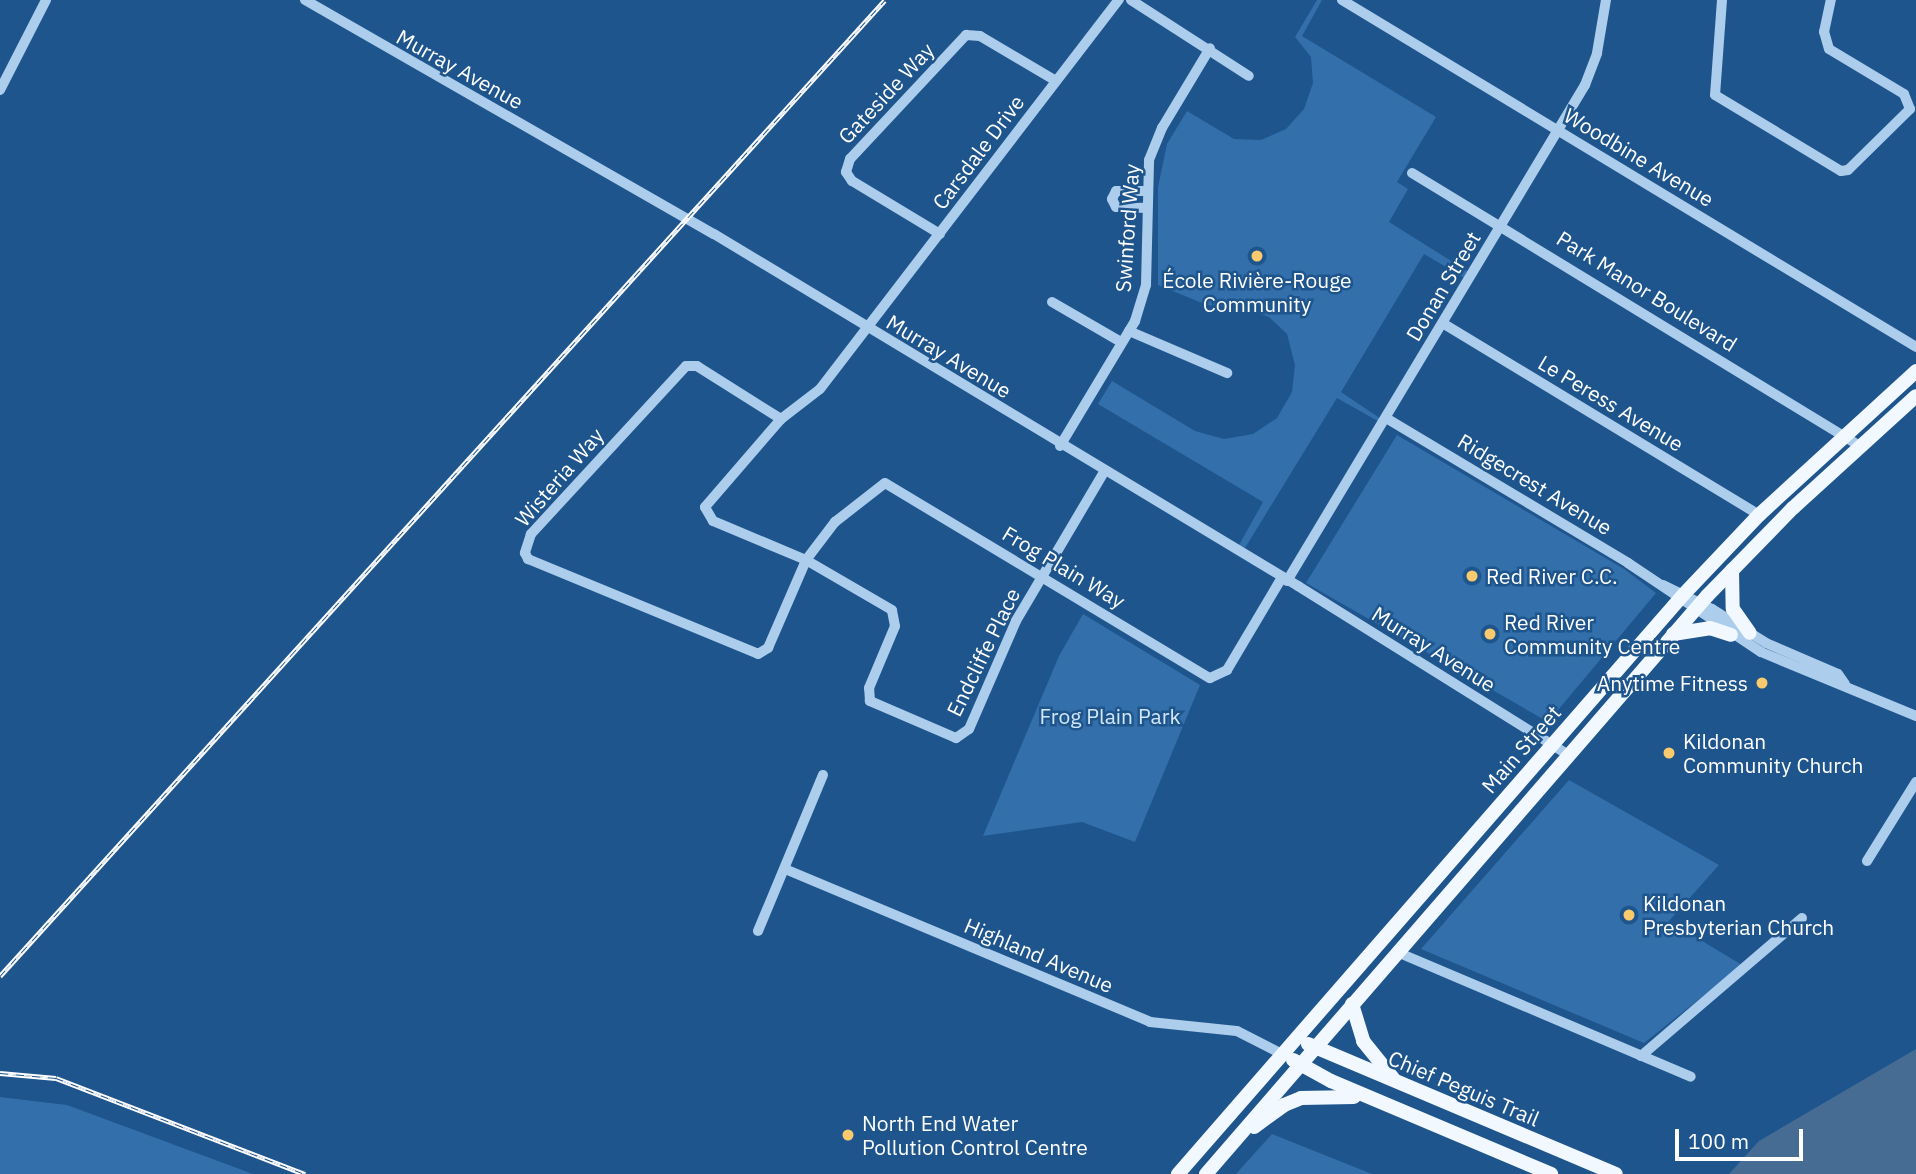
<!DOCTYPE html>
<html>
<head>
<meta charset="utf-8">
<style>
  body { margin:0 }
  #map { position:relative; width:1916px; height:1174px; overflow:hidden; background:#1f558d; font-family:"IBM Plex Sans",sans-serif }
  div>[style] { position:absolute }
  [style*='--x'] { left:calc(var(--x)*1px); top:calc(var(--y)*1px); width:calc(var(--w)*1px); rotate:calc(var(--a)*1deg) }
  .green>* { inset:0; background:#326fab }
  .water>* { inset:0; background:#466c94 }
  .minor>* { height:10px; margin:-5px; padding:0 5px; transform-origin:5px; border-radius:5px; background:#accdec }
  .major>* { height:14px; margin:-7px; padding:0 7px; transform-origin:7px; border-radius:7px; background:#f2f8ff }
  .rail>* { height:5px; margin-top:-2.5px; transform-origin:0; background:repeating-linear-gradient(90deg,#1f558d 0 8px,#fff 0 16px); box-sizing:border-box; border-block:2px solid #fff }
  .dots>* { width:19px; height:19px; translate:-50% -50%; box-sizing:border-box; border:4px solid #1f558d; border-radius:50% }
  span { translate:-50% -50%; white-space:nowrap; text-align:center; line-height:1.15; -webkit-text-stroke:5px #1f558d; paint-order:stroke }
  .street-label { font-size:21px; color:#fff }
  .poi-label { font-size:21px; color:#fff }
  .left { translate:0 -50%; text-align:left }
  .right { translate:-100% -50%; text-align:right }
  .park-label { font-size:21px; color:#d2e6f9 }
  .scale { position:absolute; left:1675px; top:1129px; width:128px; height:32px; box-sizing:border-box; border:4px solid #fff; border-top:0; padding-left:9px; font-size:21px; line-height:24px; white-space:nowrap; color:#fff; -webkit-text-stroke:5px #1f558d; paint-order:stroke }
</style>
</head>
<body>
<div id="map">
  <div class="green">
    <i style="clip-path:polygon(1317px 0,1322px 0,1302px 36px,1436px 117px,1397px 182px,1408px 189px,1389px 222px,1472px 274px,1468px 280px,1424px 254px,1341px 392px,1384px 421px,1383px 424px,1337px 398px,1245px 548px,1239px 545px,1263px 502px,1098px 404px,1112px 381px,1195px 431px,1224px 439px,1253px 434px,1277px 418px,1292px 392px,1295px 365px,1287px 334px,1269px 317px,1243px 308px,1207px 305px,1158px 285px,1158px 187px,1167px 144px,1187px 111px,1234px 139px,1261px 140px,1286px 129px,1304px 109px,1313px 83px,1311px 57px,1295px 37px)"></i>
    <i style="clip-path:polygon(1397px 435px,1624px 569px,1656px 593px,1548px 722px,1306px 583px)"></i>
    <i style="clip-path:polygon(1083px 614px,1200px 685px,1135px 842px,1082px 822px,983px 836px,1059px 656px)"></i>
    <i style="clip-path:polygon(1569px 780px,1719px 865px,1669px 921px,1742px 965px,1644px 1043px,1421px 949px)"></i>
    <i style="clip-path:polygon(0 1097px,67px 1105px,253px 1174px,0 1174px)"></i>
    <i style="clip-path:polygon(1272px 1134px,1372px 1174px,1236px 1174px)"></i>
  </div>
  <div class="water">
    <i style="clip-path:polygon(1916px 1049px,1916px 1174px,1729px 1174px,1759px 1141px)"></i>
  </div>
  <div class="minor">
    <i style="--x:305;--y:0;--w:471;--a:29.8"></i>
    <i style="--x:714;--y:234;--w:682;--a:31.08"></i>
    <i style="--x:1298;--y:586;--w:319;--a:32"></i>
    <i style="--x:1131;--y:0;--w:140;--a:32.8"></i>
    <i style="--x:1342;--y:0;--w:671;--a:31.15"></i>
    <i style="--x:1722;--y:0;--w:95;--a:94.2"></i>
    <i style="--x:1715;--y:95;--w:147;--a:31.1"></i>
    <i style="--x:1841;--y:171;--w:7;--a:-8"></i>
    <i style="--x:1848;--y:170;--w:87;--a:-44.5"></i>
    <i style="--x:1910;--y:109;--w:16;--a:-112"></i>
    <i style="--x:1904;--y:94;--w:87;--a:-149"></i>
    <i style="--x:1829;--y:49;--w:18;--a:-106"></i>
    <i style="--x:1824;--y:32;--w:33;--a:-78"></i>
    <i style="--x:0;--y:90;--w:101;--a:-62.9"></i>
    <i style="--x:1412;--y:173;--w:525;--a:31.36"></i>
    <i style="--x:1147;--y:208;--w:31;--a:-178"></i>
    <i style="--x:1116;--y:207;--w:9;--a:-117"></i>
    <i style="--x:1112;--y:199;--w:9;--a:-63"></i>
    <i style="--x:1116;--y:191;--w:31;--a:0"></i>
    <i style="--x:940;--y:234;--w:103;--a:-148.9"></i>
    <i style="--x:852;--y:181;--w:11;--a:-124"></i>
    <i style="--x:846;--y:172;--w:14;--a:-73"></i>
    <i style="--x:850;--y:159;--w:170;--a:-46.9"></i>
    <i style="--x:966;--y:35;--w:14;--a:4"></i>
    <i style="--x:980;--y:36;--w:88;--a:30.6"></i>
    <i style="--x:1052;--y:302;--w:80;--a:30.1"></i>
    <i style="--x:1444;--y:324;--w:368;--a:31.2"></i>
    <i style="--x:1129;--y:331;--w:107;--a:23.2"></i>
    <i style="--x:1386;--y:418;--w:282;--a:30.9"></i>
    <i style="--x:1628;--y:563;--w:160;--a:33.8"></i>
    <i style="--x:1761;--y:652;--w:168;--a:22.4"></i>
    <i style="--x:781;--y:419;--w:99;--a:-147.8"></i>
    <i style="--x:697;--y:366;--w:11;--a:180"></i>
    <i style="--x:686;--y:366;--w:229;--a:132.7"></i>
    <i style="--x:531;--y:534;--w:20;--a:108"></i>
    <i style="--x:525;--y:553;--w:7;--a:63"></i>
    <i style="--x:528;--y:559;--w:249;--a:22.4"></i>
    <i style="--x:758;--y:654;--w:12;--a:-31"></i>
    <i style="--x:768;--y:648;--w:96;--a:-66.6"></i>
    <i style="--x:806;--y:560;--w:48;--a:-52.7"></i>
    <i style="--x:835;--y:522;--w:63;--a:-38"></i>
    <i style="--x:885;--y:483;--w:379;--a:31"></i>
    <i style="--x:1210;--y:678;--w:19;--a:-25"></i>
    <i style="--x:1227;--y:670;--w:106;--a:-59.3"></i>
    <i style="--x:1060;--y:446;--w:146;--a:-59"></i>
    <i style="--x:1135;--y:321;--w:38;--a:-73"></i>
    <i style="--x:1146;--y:285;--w:125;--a:-88.6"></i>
    <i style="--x:1149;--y:160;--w:35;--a:-68"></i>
    <i style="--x:1162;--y:128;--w:93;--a:-59"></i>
    <i style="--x:1104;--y:472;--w:173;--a:120.6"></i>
    <i style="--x:1016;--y:621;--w:118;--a:113.5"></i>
    <i style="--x:969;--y:729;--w:16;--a:145"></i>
    <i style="--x:956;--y:738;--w:94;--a:-156.7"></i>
    <i style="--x:870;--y:701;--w:13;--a:-94"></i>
    <i style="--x:869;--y:688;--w:67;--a:-67.2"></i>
    <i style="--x:895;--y:626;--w:16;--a:-101"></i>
    <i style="--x:892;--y:610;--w:99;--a:-149.8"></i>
    <i style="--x:806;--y:560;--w:101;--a:-157.2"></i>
    <i style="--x:713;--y:521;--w:16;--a:-120"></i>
    <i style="--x:705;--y:507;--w:116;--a:-49.2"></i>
    <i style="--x:781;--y:419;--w:49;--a:-37.6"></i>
    <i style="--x:820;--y:389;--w:491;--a:-52.5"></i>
    <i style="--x:1287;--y:581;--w:579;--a:-59"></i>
    <i style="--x:1585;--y:85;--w:34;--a:-69"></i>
    <i style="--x:1597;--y:53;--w:54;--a:-80.4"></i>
    <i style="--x:1663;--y:585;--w:55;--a:26.1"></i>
    <i style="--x:1712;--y:609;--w:64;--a:32.2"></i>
    <i style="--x:1766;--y:643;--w:78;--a:23.3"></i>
    <i style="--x:1838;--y:674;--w:12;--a:55"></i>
    <i style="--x:1867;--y:861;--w:93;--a:-58.2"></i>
    <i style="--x:785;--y:869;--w:396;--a:22.7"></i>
    <i style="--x:1150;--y:1022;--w:87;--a:5.9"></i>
    <i style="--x:1237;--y:1031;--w:51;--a:27.1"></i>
    <i style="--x:758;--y:931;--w:169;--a:-67.4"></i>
    <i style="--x:1397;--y:952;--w:319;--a:23"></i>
    <i style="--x:1641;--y:1056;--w:212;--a:-40.6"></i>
  </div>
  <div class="major">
    <i style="--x:1732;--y:570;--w:39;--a:89"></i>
    <i style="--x:1733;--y:609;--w:29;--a:55"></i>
    <i style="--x:1673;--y:634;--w:37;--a:-9"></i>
    <i style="--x:1710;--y:628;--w:22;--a:18"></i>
    <i style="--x:1352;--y:1004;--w:39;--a:73"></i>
    <i style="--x:1363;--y:1041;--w:48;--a:51"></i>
    <i style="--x:1308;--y:1044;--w:334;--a:22.9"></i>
    <i style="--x:1293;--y:1060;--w:43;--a:28.9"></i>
    <i style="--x:1331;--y:1081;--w:239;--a:22.9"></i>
    <i style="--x:1254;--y:1127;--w:37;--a:-36"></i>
    <i style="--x:1284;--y:1105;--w:18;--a:-22"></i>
    <i style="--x:1301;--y:1098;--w:53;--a:-1.1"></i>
    <i style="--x:1178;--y:1174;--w:770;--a:-48.9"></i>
    <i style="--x:1684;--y:594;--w:109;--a:-46.5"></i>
    <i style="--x:1759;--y:515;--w:213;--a:-42.5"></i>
    <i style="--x:1206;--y:1174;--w:765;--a:-49.08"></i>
    <i style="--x:1707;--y:596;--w:123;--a:-45.7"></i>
    <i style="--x:1793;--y:508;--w:166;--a:-42.3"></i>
  </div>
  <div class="rail">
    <i style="--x:0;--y:976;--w:1317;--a:-47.8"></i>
    <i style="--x:0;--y:1073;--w:56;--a:5.1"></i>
    <i style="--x:56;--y:1078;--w:267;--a:21.1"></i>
  </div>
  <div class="dots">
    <i style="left:1257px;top:256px;background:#fbca6c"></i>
    <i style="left:1472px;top:576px;background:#fbca6c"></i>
    <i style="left:1490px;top:634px;background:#fbca6c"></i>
    <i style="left:1762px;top:683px;background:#fbca6c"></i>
    <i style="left:1669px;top:753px;background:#fbca6c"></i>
    <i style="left:1629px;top:915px;background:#fbca6c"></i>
    <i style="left:848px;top:1135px;background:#fbca6c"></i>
  </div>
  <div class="street-label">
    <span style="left:460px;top:69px;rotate:29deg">Murray Avenue</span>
    <span style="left:886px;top:93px;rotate:-47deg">Gateside Way</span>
    <span style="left:978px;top:152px;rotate:-53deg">Carsdale Drive</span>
    <span style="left:1639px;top:157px;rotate:31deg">Woodbine Avenue</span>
    <span style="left:1127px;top:228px;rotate:-86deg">Swinford Way</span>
    <span style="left:1443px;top:286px;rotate:-59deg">Donan Street</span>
    <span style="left:1647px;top:291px;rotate:32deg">Park Manor Boulevard</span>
    <span style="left:949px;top:356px;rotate:31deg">Murray Avenue</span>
    <span style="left:1611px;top:403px;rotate:31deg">Le Peress Avenue</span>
    <span style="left:559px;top:477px;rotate:-49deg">Wisteria Way</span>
    <span style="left:1535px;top:484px;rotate:31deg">Ridgecrest Avenue</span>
    <span style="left:1064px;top:567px;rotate:31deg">Frog Plain Way</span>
    <span style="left:1434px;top:649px;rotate:32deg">Murray Avenue</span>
    <span style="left:983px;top:652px;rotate:-64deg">Endcliffe Place</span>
    <span style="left:1521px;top:749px;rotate:-49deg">Main Street</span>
    <span style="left:1039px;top:955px;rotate:23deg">Highland Avenue</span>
    <span style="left:1464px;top:1088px;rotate:23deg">Chief Peguis Trail</span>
  </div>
  <div class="poi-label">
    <span style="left:1257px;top:292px">École Rivière-Rouge<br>Community</span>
    <span class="left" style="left:1486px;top:576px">Red River C.C.</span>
    <span class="left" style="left:1504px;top:634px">Red River<br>Community Centre</span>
    <span class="right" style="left:1748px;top:683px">Anytime Fitness</span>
    <span class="left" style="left:1683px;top:753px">Kildonan<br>Community Church</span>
    <span class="left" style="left:1643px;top:915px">Kildonan<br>Presbyterian Church</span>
    <span class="left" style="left:862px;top:1135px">North End Water<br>Pollution Control Centre</span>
  </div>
  <div class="park-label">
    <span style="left:1110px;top:716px">Frog Plain Park</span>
  </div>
  <div class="scale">100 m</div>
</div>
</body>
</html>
